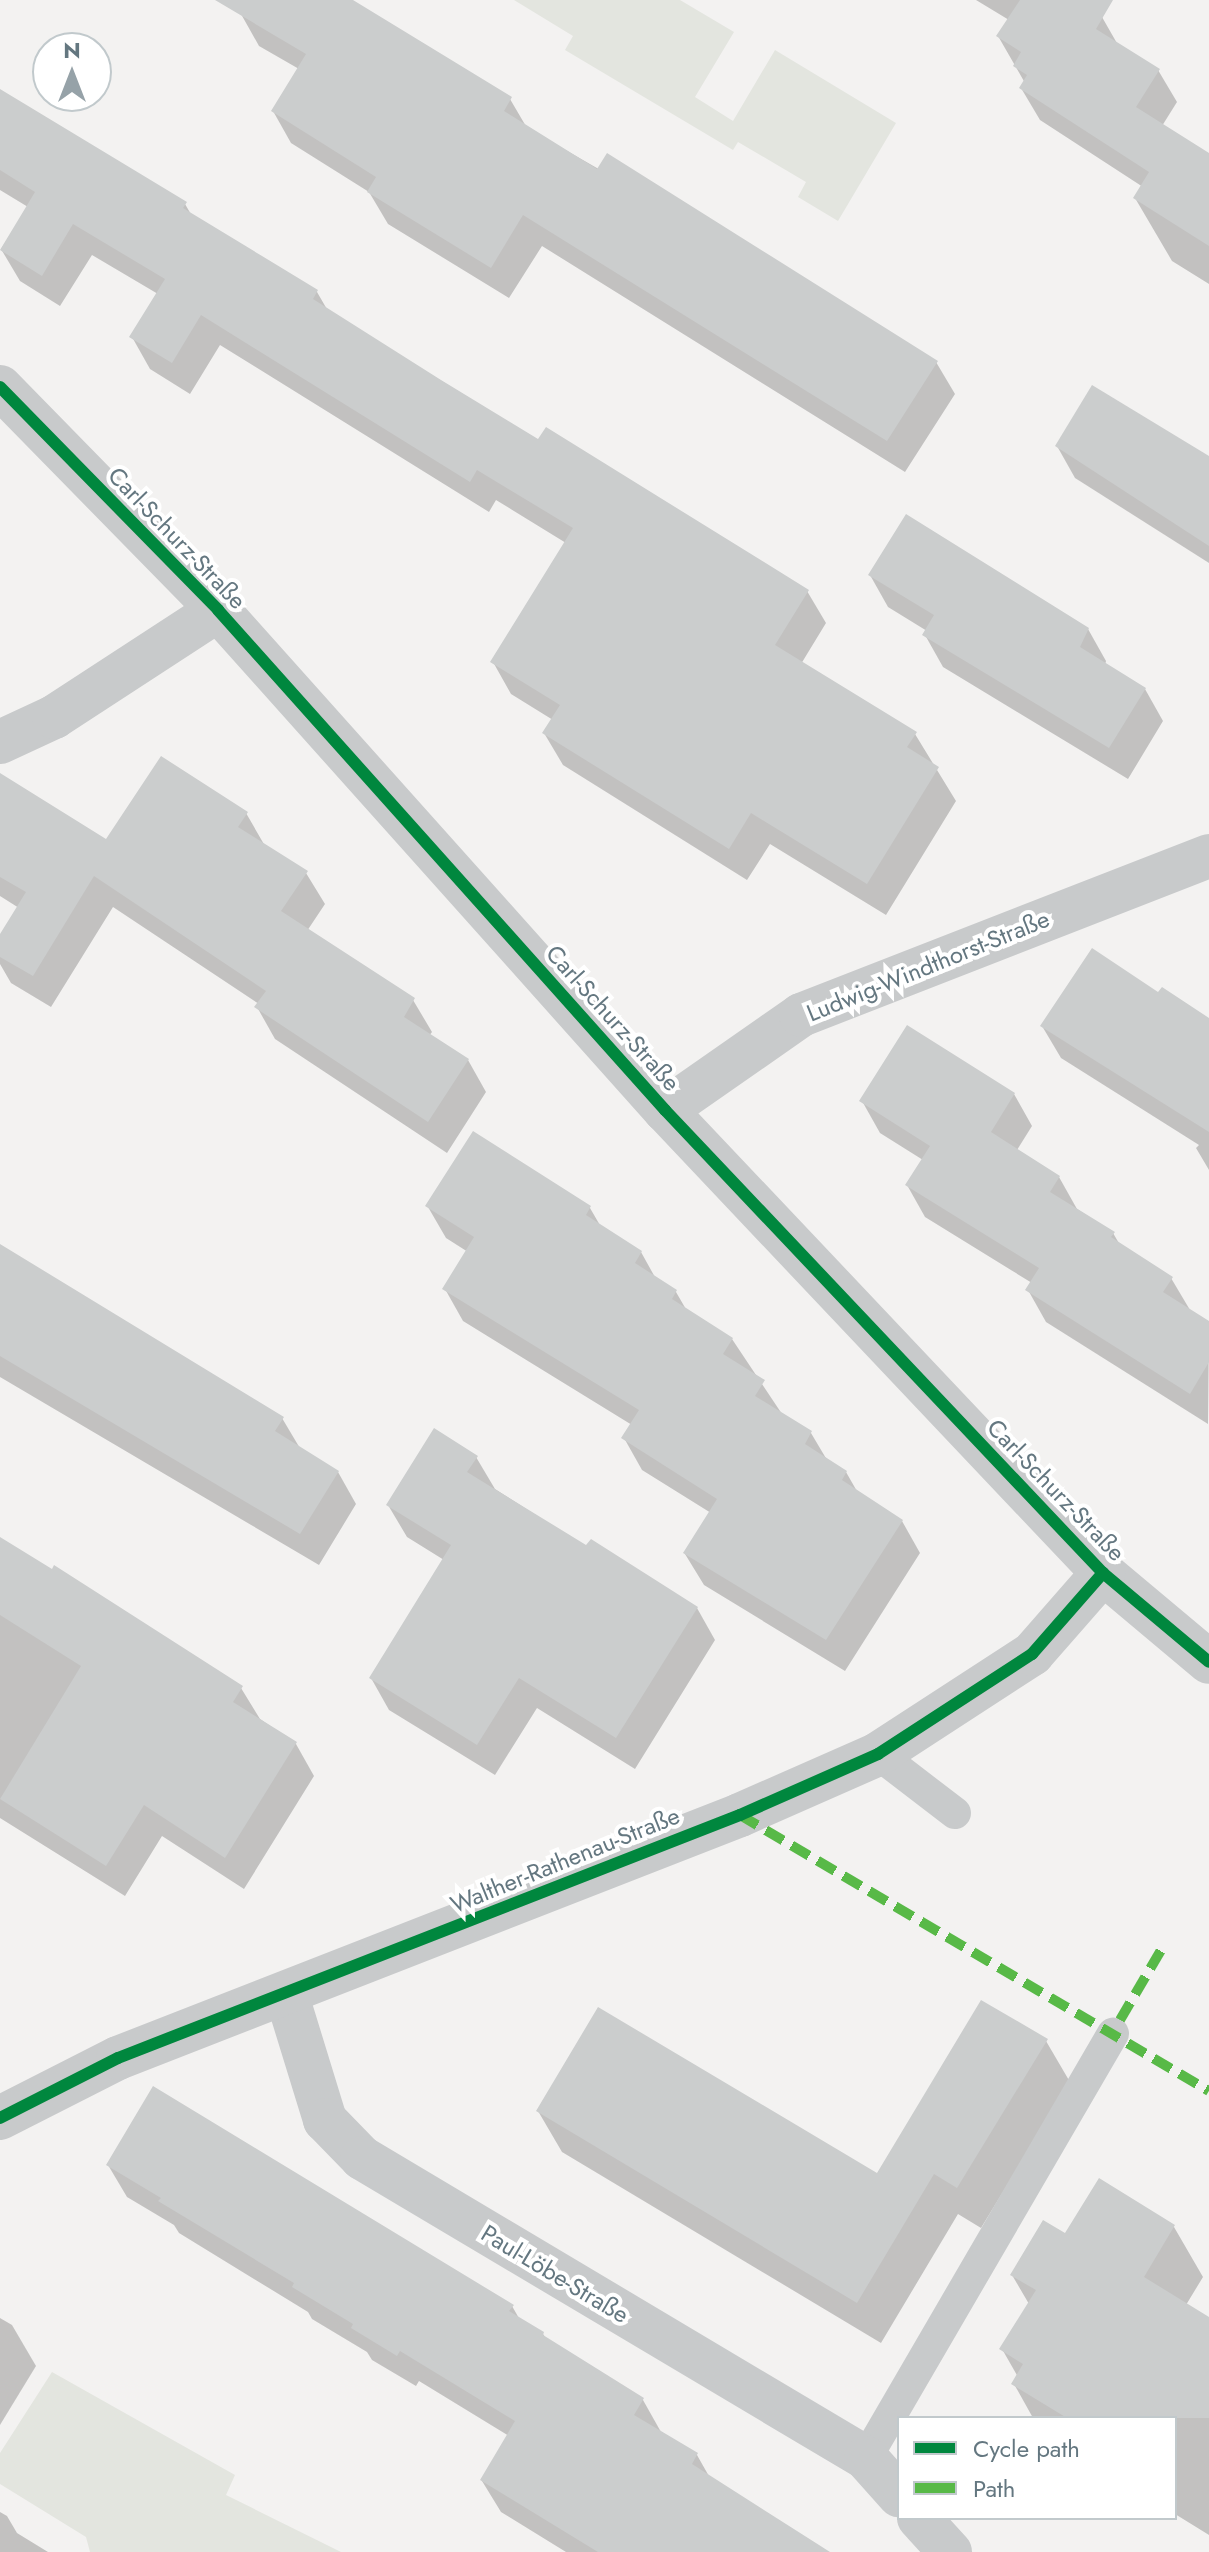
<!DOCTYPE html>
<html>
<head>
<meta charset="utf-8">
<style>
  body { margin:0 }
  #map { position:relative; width:1209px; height:2552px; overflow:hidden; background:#f3f2f1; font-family:Jost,sans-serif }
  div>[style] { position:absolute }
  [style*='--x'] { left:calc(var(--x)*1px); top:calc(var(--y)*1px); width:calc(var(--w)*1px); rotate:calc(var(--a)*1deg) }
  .green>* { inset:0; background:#e3e5df }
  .shadow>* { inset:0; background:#0003 }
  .building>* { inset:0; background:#cbcdcd }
  .service>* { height:32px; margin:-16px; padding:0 16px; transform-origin:16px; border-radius:16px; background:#c8cacb }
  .minor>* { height:44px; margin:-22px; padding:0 22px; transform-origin:22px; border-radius:22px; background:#c8cacb }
  .quiet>* { height:10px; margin-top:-5px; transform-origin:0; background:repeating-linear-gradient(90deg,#58b947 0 20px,transparent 0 30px) }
  .cycleway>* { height:12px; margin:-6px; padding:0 6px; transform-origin:6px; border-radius:6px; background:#00873e }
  span { translate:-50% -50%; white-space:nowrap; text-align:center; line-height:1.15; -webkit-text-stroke:8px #fff; paint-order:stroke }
  .street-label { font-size:24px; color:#647780 }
  .legend { position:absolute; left:897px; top:2416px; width:280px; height:104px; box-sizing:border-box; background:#fff; border:2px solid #c1c9cc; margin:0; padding:10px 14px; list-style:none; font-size:24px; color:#647780 }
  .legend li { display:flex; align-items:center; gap:16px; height:40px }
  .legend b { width:40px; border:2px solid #c1c9cc }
  .north { position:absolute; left:32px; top:32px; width:80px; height:80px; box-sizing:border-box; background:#fff; border:2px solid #c1c9cc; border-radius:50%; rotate:0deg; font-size:22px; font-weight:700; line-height:32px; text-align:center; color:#647780 }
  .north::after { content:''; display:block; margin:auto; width:28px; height:36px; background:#96a2a8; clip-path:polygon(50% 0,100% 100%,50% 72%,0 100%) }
</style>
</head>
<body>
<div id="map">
  <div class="green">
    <i style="clip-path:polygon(514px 0,680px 0,734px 32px,695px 97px,733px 121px,775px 50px,896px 123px,838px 221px,798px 197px,806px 182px,738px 142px,733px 150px,565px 50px,573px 36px)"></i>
    <i style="clip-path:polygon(52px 2372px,235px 2475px,226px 2495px,341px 2552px,90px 2552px,86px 2537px,0 2484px,0 2453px)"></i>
  </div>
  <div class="shadow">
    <i style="clip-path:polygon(249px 0,350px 0,510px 99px,527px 128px,936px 362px,955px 394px,905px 472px,542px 246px,509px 298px,388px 224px,369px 192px,291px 143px,273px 111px,299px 69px,259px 46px,241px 14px)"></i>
    <i style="clip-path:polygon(976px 0,1074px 0,1102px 17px,1118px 45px,1158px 70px,1177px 102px,1162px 126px,1209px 156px,1209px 284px,1172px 261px,1135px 198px,1143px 187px,1040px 120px,1021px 88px,1025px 83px,998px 36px,1009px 20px)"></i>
    <i style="clip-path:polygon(0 122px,185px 204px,192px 216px,317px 292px,328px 311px,539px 441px,807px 591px,826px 623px,801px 664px,915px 734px,956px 801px,886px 915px,770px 844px,747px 880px,563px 765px,544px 733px,553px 720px,511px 694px,493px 662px,566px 543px,496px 500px,489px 512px,220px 345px,190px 394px,150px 369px,132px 337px,158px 294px,92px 255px,60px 306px,20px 281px,1px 249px,28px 207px,0 190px)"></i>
    <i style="clip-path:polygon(1057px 446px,1209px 459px,1209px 563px,1075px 478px)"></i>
    <i style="clip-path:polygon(870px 575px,1088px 629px,1106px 661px,1105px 665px,1145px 689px,1163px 721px,1128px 779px,943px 667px,925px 635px,927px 631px,888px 607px)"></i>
    <i style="clip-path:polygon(0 809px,107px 842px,246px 813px,265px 846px,306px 873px,325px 904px,307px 931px,413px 1000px,432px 1032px,429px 1036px,468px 1060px,486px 1092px,447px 1153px,275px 1039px,257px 1007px,259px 1004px,113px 907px,51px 1007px,11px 983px,0 964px,0 938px,19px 908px,0 896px)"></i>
    <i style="clip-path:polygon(1042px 1026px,1209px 1047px,1209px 1170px,1196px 1148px,1199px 1145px,1061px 1058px)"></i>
    <i style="clip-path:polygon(1014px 1094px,1032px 1126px,1017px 1150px,1059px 1177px,1077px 1209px,1113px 1233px,1120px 1245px,1171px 1278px,1190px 1310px,1209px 1324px,1208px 1424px,1046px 1322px,1028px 1290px,1032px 1283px,925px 1217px,907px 1185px,923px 1160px,880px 1133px,862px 1101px)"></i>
    <i style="clip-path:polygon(428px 1207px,590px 1208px,601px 1227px,641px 1252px,656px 1279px,676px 1292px,687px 1311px,732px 1339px,782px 1414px,811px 1433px,827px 1460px,846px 1472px,858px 1493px,902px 1521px,920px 1553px,845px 1671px,704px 1585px,685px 1554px,711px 1513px,642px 1470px,624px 1438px,632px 1425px,463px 1321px,445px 1289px,468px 1252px,446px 1238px)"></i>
    <i style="clip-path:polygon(0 1246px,282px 1418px,301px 1450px,338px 1472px,356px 1504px,319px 1565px,0 1377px)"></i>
    <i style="clip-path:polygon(476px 1457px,495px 1489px,587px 1548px,697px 1608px,715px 1640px,635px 1769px,537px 1708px,495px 1775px,389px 1710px,371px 1678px,444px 1560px,407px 1537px,388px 1505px)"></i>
    <i style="clip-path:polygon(0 1539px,241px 1688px,260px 1719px,296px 1744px,314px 1776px,244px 1889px,162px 1836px,125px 1896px,0 1818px)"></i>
    <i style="clip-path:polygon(1046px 2041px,1070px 2082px,981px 2228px,958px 2214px,881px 2343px,562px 2152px,538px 2111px,878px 2176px)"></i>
    <i style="clip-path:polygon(108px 2165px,512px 2306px,520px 2320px,543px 2334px,547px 2340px,643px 2400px,661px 2432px,697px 2455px,710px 2478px,810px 2552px,566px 2552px,501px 2512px,482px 2481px,509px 2436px,419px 2381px,416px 2386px,372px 2360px,367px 2352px,312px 2319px,308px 2312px,179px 2233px,174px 2225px,127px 2197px)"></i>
    <i style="clip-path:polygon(1174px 2227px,1203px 2277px,1186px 2305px,1209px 2319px,1209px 2535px,1175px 2514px,1175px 2418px,1033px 2418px,1014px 2384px,1018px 2377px,1002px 2349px,1029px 2304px,1012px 2275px,1066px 2235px)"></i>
    <i style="clip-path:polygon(0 2318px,12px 2325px,36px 2366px,0 2425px)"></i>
    <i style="clip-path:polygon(0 2512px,7px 2516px,17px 2533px,48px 2552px,0 2552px)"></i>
  </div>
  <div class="building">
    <i style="clip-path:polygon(215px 0,353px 0,512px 97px,504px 111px,597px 169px,607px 153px,938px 361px,887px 441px,523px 215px,491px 268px,367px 192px,376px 177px,271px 111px,306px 54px)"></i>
    <i style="clip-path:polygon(1020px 0,1113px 0,1096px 29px,1160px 69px,1136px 107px,1209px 153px,1209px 246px,1133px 198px,1149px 172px,1019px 88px,1027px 75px,1013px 66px,1021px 52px,996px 36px)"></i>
    <i style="clip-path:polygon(0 89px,187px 202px,183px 208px,318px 290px,313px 299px,441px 380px,538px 439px,546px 427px,809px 590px,775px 645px,917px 732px,907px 747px,939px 767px,867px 884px,751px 813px,729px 849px,542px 733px,560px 705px,490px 662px,573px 528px,477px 470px,470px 482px,201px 315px,172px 363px,129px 337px,165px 279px,73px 224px,42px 276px,0 250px,35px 192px,0 170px)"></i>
    <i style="clip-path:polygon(1092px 385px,1209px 456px,1209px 546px,1055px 446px)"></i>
    <i style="clip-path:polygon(906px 514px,1089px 628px,1080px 647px,1146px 688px,1109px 748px,922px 635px,934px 615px,868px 575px)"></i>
    <i style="clip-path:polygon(161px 756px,248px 812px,238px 827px,308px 871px,281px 911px,415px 998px,404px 1017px,469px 1059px,428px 1122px,254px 1007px,266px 991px,94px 876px,33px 976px,0 957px,0 934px,26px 892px,0 877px,0 773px,106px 839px)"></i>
    <i style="clip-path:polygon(1092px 948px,1158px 992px,1162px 987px,1209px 1018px,1209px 1132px,1040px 1026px)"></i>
    <i style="clip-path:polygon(907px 1025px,1015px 1093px,991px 1132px,1060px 1176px,1050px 1192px,1115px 1232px,1111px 1237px,1173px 1277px,1163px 1292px,1209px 1321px,1209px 1362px,1190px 1394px,1025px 1290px,1039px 1268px,905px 1185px,930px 1146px,859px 1101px)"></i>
    <i style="clip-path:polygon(473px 1131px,591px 1206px,586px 1215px,642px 1251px,635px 1263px,677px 1290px,672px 1299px,733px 1338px,723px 1354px,765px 1380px,755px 1396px,812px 1431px,805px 1444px,847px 1471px,842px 1480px,903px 1520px,826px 1640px,683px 1553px,717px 1499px,621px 1438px,639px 1410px,442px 1289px,474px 1237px,425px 1206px)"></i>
    <i style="clip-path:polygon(0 1244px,284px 1417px,275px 1431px,339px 1471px,300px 1534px,0 1356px)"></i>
    <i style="clip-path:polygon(434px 1428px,478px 1456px,467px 1472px,586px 1545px,591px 1539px,698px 1607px,616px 1738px,519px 1678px,477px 1745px,369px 1678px,451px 1545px,386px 1505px)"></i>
    <i style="clip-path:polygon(0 1537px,52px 1569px,54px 1565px,243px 1686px,233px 1702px,297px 1742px,225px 1858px,144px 1805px,106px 1866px,0 1799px,81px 1666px,0 1615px)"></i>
    <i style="clip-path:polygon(981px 2000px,1048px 2039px,957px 2188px,934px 2174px,857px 2303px,536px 2111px,598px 2007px,877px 2173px)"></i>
    <i style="clip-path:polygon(153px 2086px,514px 2305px,509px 2311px,544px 2332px,543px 2335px,644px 2398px,634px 2415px,698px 2453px,692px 2464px,830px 2552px,598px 2552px,480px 2480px,515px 2421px,400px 2351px,397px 2356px,351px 2328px,353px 2324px,292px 2287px,294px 2283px,158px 2201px,161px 2198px,106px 2165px)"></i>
    <i style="clip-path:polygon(1099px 2178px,1175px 2225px,1144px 2277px,1209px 2317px,1209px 2418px,1067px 2418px,1011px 2384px,1023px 2364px,999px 2349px,1036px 2290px,1010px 2275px,1043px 2220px,1065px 2233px)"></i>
  </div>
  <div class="service">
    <i style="--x:878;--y:1754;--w:97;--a:37.5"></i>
    <i style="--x:866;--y:2458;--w:491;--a:-59.8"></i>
  </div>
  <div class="minor">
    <i style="--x:0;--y:387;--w:312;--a:45.6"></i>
    <i style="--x:218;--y:610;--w:671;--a:48.2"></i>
    <i style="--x:665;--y:1110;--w:637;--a:46.59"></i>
    <i style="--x:1103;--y:1573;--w:138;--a:40"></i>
    <i style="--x:0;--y:742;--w:60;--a:-24.8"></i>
    <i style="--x:54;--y:717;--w:196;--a:-33.1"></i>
    <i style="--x:665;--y:1110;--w:166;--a:-34.9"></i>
    <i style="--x:801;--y:1015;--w:438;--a:-21.3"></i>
    <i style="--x:286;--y:1993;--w:133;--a:72.9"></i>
    <i style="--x:325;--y:2120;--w:53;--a:45.8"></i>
    <i style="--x:362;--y:2158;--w:587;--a:30.76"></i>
    <i style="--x:866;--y:2458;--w:50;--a:48.3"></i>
    <i style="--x:0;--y:2118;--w:132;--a:-27"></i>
    <i style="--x:118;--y:2058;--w:668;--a:-21.34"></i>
    <i style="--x:740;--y:1815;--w:151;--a:-23.8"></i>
    <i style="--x:878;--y:1754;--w:184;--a:-33"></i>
    <i style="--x:1032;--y:1654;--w:108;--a:-48.8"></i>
    <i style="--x:919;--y:2518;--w:46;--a:47.6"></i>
  </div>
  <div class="quiet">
    <i style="--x:740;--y:1815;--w:544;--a:30.48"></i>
    <i style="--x:1120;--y:2020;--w:87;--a:-59.6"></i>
  </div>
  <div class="cycleway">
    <i style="--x:0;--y:387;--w:312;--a:45.6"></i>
    <i style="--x:218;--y:610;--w:671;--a:48.2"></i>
    <i style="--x:665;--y:1110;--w:637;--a:46.59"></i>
    <i style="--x:1103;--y:1573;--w:138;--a:40"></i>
    <i style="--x:0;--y:2118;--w:132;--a:-27"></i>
    <i style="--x:118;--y:2058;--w:668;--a:-21.34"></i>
    <i style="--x:740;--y:1815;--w:151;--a:-23.8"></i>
    <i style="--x:878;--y:1754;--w:184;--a:-33"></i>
    <i style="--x:1032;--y:1654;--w:108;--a:-48.8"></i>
  </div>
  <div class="street-label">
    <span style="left:177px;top:538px;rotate:46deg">Carl-Schurz-Straße</span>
    <span style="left:928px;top:966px;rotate:-22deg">Ludwig-Windthorst-Straße</span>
    <span style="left:613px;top:1018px;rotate:48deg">Carl-Schurz-Straße</span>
    <span style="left:1056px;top:1490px;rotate:46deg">Carl-Schurz-Straße</span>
    <span style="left:565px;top:1860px;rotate:-22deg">Walther-Rathenau-Straße</span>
    <span style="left:555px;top:2274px;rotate:31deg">Paul-Löbe-Straße</span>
  </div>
  <ul class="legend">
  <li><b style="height:10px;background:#00873e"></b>Cycle path</li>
  <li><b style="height:10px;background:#58b947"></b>Path</li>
  </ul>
  <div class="north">N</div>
</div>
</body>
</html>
